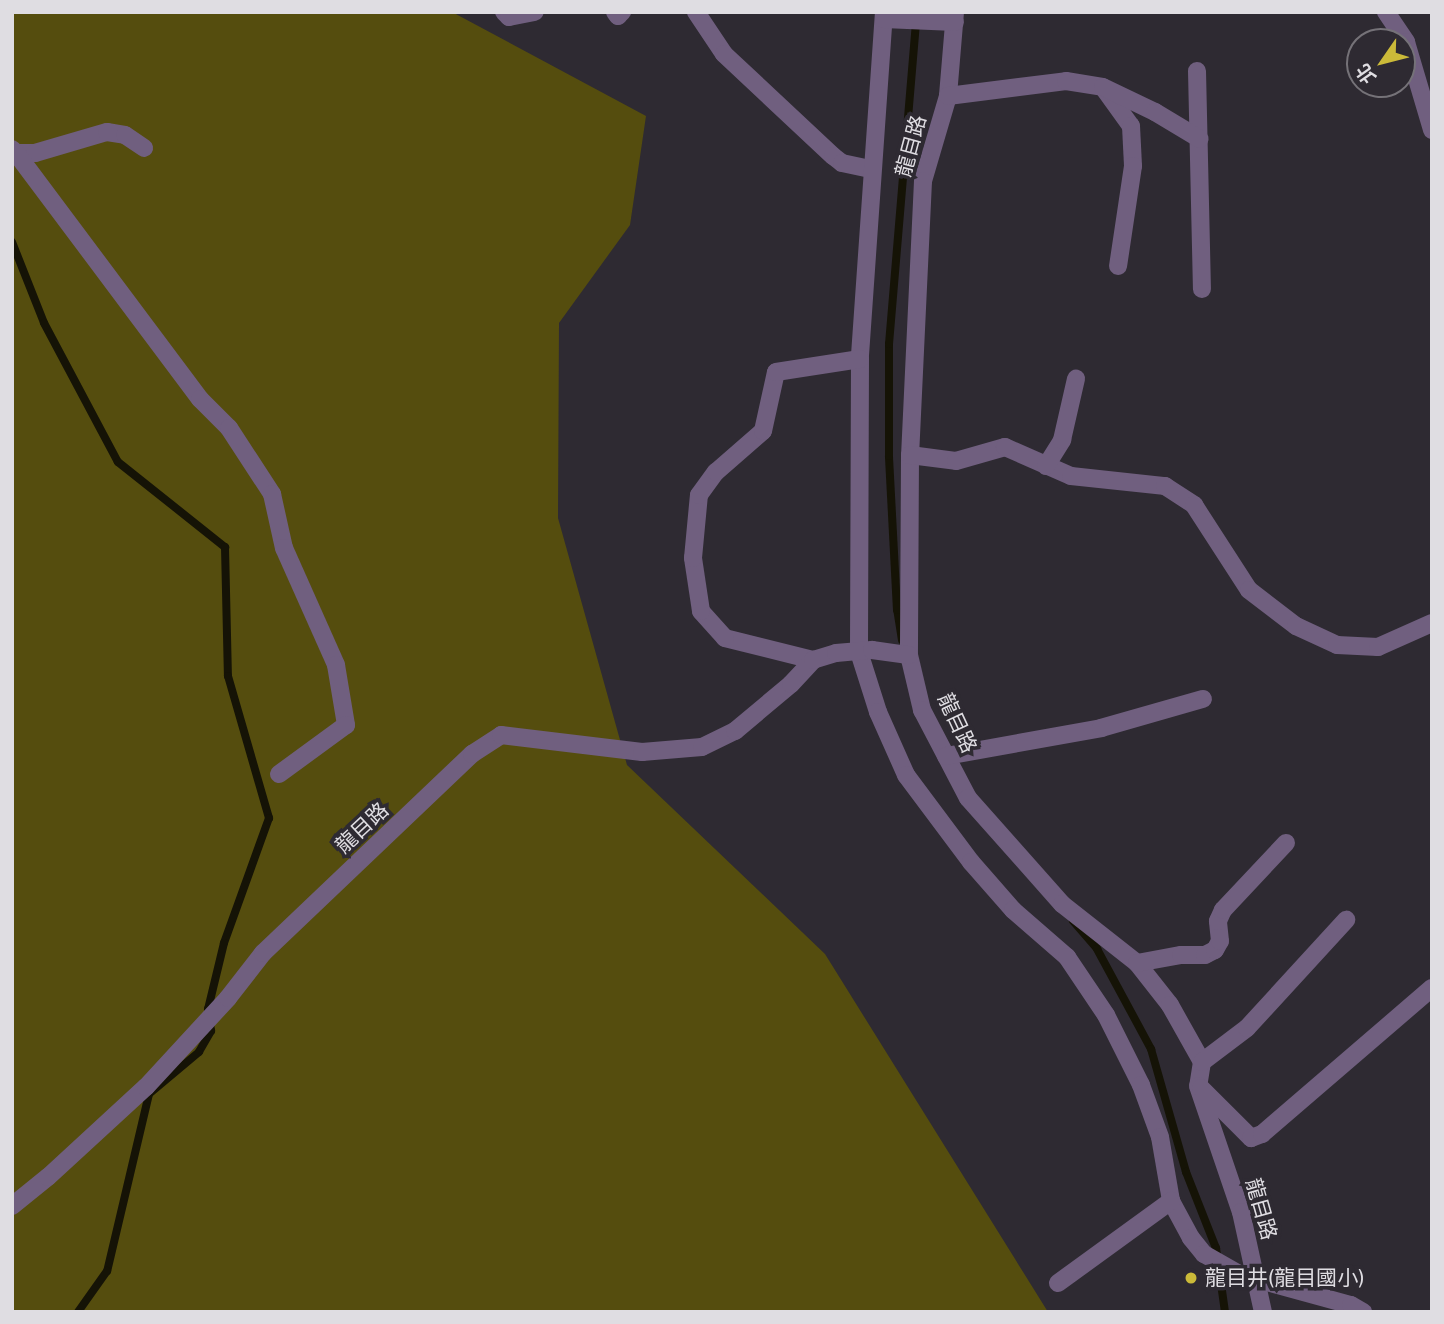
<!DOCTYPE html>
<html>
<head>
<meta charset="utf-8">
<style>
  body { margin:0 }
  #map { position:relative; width:1444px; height:1324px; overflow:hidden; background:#2e2a32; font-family:"Public Sans","Noto Sans TC",sans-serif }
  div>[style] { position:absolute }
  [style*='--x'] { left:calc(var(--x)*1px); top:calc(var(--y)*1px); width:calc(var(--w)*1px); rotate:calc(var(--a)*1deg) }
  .green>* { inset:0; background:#554d0e }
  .stream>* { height:8px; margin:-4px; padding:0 4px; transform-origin:4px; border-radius:4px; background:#151306 }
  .minor>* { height:18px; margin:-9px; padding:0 9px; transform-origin:9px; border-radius:9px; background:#705f7f }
  .dots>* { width:19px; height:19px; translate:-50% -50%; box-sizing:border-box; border:4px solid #2e2a32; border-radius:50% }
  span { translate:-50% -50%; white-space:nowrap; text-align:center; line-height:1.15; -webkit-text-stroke:7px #2e2a32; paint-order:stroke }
  .street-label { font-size:21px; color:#dfdde2 }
  .poi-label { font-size:21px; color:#dfdde2 }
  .left { translate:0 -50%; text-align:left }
  .frame { position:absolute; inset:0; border:14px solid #dfdde2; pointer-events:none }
  .north { position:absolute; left:1346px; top:28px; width:70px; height:70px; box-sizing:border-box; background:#2e2a32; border:2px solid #757278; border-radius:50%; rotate:235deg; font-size:19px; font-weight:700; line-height:28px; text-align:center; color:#dfdde2 }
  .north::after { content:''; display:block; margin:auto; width:24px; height:32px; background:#cbba39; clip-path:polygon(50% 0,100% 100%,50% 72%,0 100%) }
</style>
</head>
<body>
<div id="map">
  <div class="green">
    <i style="clip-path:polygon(12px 12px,452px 12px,646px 116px,630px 225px,559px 323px,558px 518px,627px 765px,825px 954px,1048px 1312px,12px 1312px)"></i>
  </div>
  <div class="stream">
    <i style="--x:12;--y:242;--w:87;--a:68.4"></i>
    <i style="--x:44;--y:323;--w:157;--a:62"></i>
    <i style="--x:118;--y:462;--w:137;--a:38.5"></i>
    <i style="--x:225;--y:547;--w:129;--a:88.7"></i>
    <i style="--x:228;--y:676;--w:148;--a:73.9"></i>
    <i style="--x:269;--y:818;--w:133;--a:109.8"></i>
    <i style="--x:224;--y:943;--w:68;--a:103.6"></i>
    <i style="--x:208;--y:1009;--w:22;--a:82"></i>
    <i style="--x:211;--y:1031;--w:24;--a:120"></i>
    <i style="--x:199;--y:1052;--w:65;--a:140"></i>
    <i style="--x:149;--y:1094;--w:182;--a:103.3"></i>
    <i style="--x:107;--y:1271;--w:50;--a:125.3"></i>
    <i style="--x:902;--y:640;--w:30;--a:-99"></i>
    <i style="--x:897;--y:610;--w:154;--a:-93"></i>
    <i style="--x:889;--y:456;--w:112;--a:-90"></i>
    <i style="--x:889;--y:344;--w:323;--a:-85.2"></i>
    <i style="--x:1073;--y:921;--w:37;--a:49"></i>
    <i style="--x:1097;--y:949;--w:114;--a:61.6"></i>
    <i style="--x:1151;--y:1049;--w:128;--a:74.1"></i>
    <i style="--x:1186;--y:1172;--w:82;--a:68.5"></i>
    <i style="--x:1216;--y:1248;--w:65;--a:82"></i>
  </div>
  <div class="minor">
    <i style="--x:504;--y:12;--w:7;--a:45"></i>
    <i style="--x:509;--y:17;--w:26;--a:-11"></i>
    <i style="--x:615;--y:12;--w:5;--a:53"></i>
    <i style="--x:618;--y:16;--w:6;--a:-45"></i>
    <i style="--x:696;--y:12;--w:50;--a:56.3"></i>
    <i style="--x:724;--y:54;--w:149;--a:43.1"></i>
    <i style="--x:833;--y:156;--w:11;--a:38"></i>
    <i style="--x:842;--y:163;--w:30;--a:12"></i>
    <i style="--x:884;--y:12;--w:348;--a:94"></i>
    <i style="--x:860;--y:359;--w:293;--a:90.2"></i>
    <i style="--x:859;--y:652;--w:63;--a:72.4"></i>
    <i style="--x:878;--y:712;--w:69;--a:66"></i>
    <i style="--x:906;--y:775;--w:109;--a:53.2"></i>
    <i style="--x:971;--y:862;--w:64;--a:48.8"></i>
    <i style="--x:1013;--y:910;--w:72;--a:41"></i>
    <i style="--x:1067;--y:957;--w:70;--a:56.1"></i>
    <i style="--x:1106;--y:1015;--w:78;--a:63.4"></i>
    <i style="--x:1141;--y:1085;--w:55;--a:69.9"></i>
    <i style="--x:1160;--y:1137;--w:65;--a:80.2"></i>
    <i style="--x:1171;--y:1201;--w:42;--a:61.6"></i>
    <i style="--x:1191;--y:1238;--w:21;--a:51"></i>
    <i style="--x:1204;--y:1254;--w:43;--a:29.6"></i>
    <i style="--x:1241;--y:1275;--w:114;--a:15.3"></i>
    <i style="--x:1351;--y:1305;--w:14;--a:30"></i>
    <i style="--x:955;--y:12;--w:84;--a:94.8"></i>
    <i style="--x:948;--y:96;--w:89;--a:106.4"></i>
    <i style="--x:923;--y:181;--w:274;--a:92.7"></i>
    <i style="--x:910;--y:455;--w:200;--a:90.3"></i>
    <i style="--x:909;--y:655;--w:57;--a:76.7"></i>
    <i style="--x:922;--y:710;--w:99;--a:62.4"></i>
    <i style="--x:968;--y:798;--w:142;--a:48.4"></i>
    <i style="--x:1062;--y:904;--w:95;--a:38.2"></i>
    <i style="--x:1137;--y:963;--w:53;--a:51.8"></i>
    <i style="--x:1170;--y:1005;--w:65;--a:60.7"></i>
    <i style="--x:1202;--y:1062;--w:24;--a:99"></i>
    <i style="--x:1198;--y:1086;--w:133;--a:71.2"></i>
    <i style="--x:1241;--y:1212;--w:102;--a:77.6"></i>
    <i style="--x:1386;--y:12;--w:36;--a:56"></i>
    <i style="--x:1406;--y:42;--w:92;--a:73.5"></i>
    <i style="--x:884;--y:19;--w:71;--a:2.4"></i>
    <i style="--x:1197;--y:71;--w:218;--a:88.7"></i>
    <i style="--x:1105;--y:90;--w:44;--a:54.2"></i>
    <i style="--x:1131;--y:126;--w:40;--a:87.1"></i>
    <i style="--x:1133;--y:166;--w:101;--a:98.5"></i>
    <i style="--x:948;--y:96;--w:119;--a:-7.2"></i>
    <i style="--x:1066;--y:81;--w:37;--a:9"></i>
    <i style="--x:1103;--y:87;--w:58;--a:25.7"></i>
    <i style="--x:1155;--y:112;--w:52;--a:31"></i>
    <i style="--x:12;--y:149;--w:6;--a:45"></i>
    <i style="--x:16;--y:153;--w:19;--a:0"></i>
    <i style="--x:35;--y:153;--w:75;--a:-16.3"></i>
    <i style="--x:107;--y:132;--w:18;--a:9"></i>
    <i style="--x:125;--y:135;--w:23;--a:34"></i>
    <i style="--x:16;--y:153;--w:307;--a:53.2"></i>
    <i style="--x:200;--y:399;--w:41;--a:45"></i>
    <i style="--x:229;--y:428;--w:79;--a:56.9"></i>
    <i style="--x:272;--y:494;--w:55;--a:77.5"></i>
    <i style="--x:284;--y:548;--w:128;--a:66"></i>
    <i style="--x:336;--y:665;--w:61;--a:80.5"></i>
    <i style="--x:346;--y:725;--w:83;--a:143.8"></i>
    <i style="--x:910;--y:455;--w:46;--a:7.4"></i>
    <i style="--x:956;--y:461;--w:51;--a:-15.9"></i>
    <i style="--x:1005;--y:447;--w:72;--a:23.7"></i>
    <i style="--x:1071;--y:476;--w:95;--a:6.1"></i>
    <i style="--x:1165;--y:486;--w:35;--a:33"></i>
    <i style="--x:1194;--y:505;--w:101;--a:57.1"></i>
    <i style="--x:1249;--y:590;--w:59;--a:37.5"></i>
    <i style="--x:1296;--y:626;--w:45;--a:24.9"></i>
    <i style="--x:1337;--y:645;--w:41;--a:2.8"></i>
    <i style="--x:1378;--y:647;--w:59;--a:-24"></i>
    <i style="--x:1046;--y:466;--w:31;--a:-58"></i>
    <i style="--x:1062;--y:440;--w:63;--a:-77.1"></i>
    <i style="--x:813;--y:660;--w:91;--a:-166"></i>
    <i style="--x:725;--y:638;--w:36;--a:-132"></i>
    <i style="--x:701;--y:611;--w:54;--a:-98.6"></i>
    <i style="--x:693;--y:558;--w:63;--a:-84.6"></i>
    <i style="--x:699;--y:495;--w:29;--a:-54"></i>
    <i style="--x:716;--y:472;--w:62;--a:-41.1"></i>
    <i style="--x:763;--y:431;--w:60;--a:-77.6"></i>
    <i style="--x:776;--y:372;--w:85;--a:-8.8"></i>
    <i style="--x:946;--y:756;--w:158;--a:-10.2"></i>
    <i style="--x:1101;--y:728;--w:106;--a:-15.9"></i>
    <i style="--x:1137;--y:963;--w:45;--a:-10.3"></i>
    <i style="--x:1181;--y:955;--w:24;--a:0"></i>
    <i style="--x:1205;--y:955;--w:11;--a:-27"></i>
    <i style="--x:1215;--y:950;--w:10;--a:-61"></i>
    <i style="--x:1220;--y:941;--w:20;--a:-96"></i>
    <i style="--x:1218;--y:921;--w:12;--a:-66"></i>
    <i style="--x:1223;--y:910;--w:92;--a:-46.8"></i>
    <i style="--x:1202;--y:1062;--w:56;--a:-37.1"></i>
    <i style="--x:1247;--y:1028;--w:147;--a:-47.5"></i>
    <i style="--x:1201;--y:1088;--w:71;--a:45"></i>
    <i style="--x:1251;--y:1138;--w:12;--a:-20"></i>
    <i style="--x:1262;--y:1134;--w:224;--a:-40.7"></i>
    <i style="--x:12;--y:1206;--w:46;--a:-38.9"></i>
    <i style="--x:48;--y:1177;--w:133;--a:-42.6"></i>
    <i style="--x:146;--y:1087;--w:121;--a:-47.3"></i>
    <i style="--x:228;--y:998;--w:57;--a:-52.1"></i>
    <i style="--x:263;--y:953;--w:289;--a:-43.6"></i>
    <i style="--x:472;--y:754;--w:35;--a:-33"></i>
    <i style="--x:501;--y:735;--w:142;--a:6.9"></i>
    <i style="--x:642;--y:752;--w:60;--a:-4.8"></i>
    <i style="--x:702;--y:747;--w:37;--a:-26"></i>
    <i style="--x:735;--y:731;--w:73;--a:-40"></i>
    <i style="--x:791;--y:684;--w:33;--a:-47"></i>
    <i style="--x:813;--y:660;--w:24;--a:-17"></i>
    <i style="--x:836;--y:653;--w:36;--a:-5"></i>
    <i style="--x:872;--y:650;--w:37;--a:8"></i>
    <i style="--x:1058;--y:1283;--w:140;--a:-36"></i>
  </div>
  <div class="dots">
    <i style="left:1191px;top:1278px;background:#cbba39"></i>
  </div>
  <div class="street-label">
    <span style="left:911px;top:146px;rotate:-75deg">龍目路</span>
    <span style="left:957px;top:723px;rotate:65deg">龍目路</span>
    <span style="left:362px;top:828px;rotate:-43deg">龍目路</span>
    <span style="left:1261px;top:1209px;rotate:74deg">龍目路</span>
  </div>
  <div class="poi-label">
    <span class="left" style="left:1205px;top:1278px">龍目井(龍目國小)</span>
  </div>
  <div class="frame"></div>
  <div class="north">北</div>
</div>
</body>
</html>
